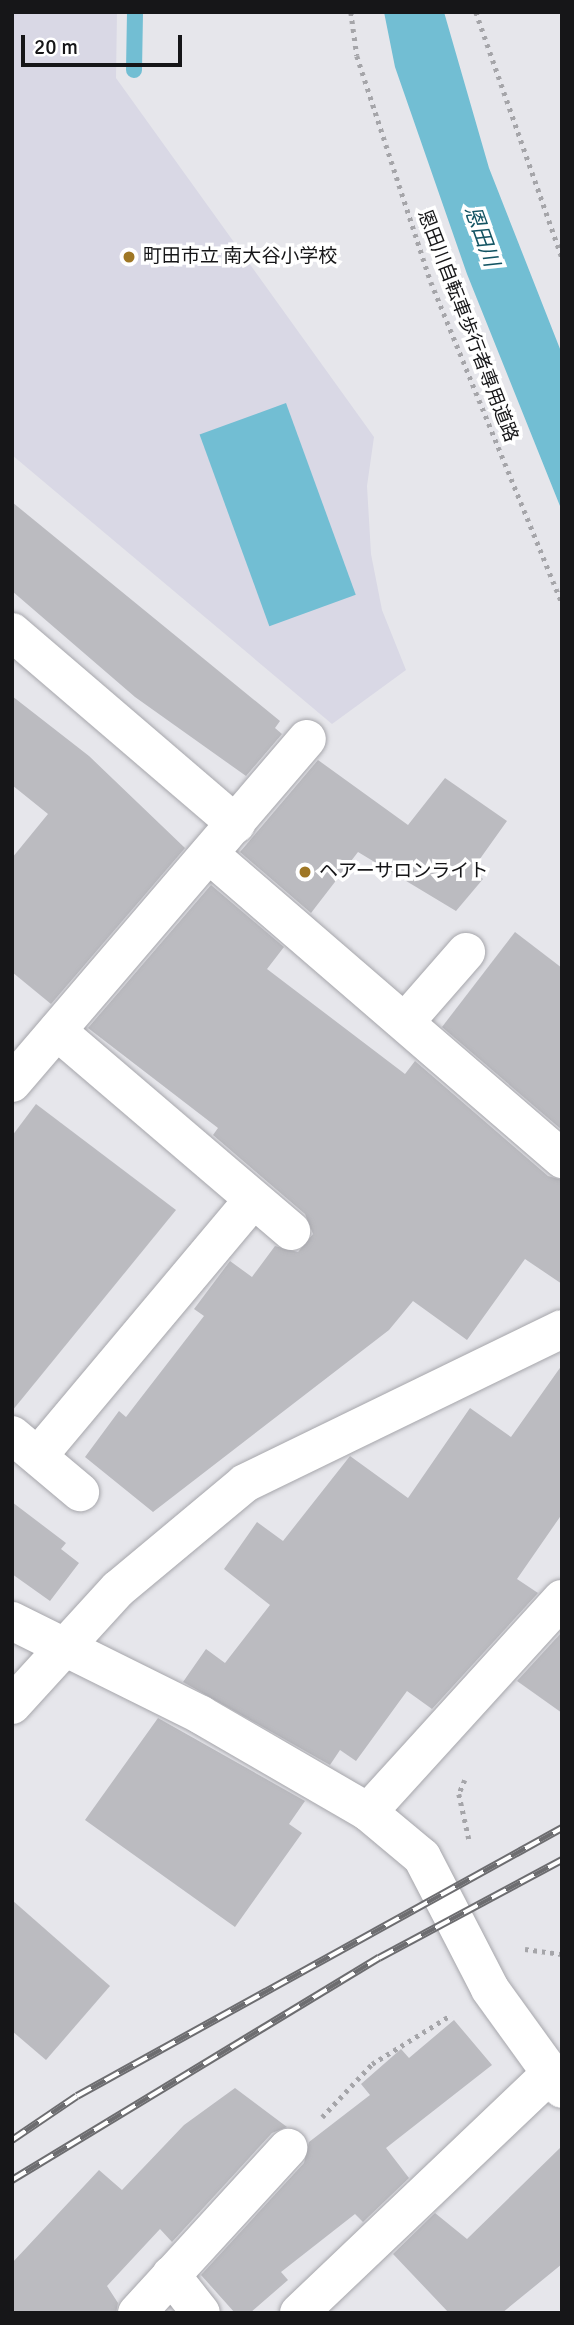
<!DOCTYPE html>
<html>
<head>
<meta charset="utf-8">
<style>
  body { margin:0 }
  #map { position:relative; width:574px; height:2325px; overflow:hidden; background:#e6e6eb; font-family:Signika,"Noto Sans JP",sans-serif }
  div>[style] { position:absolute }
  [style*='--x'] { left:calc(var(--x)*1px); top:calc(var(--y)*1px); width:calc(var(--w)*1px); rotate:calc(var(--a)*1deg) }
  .built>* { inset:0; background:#d9d8e5 }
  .water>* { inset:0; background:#72bed3; transform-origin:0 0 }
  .stream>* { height:16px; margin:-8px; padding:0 8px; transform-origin:8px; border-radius:8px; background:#72bed3 }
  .building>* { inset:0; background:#bbbbc0 }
  .path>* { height:4.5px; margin-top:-2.25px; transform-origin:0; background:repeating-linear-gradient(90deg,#a5a5a9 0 3.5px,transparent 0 8.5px) }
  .roads { filter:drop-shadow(0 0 2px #a6a6ab) drop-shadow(0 0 2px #a6a6ab) }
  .minor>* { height:38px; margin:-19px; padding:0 19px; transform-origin:19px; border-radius:19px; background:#fff }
  .rail>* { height:8px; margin-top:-4px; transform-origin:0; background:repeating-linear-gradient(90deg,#fff 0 16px,#6d6d70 0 32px); box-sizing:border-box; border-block:2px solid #6d6d70 }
  .dots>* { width:19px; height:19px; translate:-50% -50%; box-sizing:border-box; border:4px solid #fff; border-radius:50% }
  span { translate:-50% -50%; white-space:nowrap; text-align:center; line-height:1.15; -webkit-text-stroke:7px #fff; paint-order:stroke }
  .poi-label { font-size:19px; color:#161618 }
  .left { translate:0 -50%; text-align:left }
  .street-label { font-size:19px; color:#161618 }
  .water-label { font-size:21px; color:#125362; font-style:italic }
  .frame { position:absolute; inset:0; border:14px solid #161618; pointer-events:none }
  .scale { position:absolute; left:21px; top:35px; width:161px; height:32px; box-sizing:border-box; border:4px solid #161618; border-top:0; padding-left:9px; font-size:21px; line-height:24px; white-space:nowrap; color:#161618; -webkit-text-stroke:5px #fff; paint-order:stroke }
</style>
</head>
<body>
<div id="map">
  <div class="built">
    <i style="clip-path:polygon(12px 12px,117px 12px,116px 78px,374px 437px,367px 486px,371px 554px,382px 610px,406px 670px,332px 724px,12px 455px)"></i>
  </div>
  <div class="water">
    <i style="clip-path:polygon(384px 12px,444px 12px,489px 168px,562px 354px,562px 511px,467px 274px,395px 67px)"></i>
    <i style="left:286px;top:403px;width:204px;height:92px;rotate:70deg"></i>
  </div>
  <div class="stream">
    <i style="--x:134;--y:70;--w:58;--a:-89"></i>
  </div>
  <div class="building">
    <i style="clip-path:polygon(12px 502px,280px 721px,275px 728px,282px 734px,246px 776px,135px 697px,12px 591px)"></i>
    <i style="clip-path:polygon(12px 696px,89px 756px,185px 848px,51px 1004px,12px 972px,12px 858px,48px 814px,12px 785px)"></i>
    <i style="clip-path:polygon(318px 760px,408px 825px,445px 778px,507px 821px,472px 870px,483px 879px,456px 911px,358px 852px,311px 913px,240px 852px)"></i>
    <i style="clip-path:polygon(211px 885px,284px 947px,267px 969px,405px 1074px,415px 1061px,548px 1176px,562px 1180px,562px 1284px,525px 1259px,467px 1340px,413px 1301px,389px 1330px,153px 1512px,85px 1457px,119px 1411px,126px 1417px,204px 1316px,194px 1309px,230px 1261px,252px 1277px,275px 1246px,298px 1252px,313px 1234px,305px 1214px,213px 1135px,218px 1128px,88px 1028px)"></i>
    <i style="clip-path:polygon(515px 932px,562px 968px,562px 1130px,442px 1027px)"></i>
    <i style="clip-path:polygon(36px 1104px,176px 1210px,12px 1411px,12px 1136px)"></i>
    <i style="clip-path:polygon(562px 1365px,562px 1514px,517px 1579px,538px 1593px,432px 1709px,407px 1691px,356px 1761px,340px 1750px,330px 1765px,183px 1682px,206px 1649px,225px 1663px,270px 1605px,224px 1569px,257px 1522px,283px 1541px,350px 1456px,408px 1498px,470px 1408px,511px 1437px)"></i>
    <i style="clip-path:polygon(12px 1502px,66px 1543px,61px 1549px,79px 1563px,50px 1601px,12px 1574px)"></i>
    <i style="clip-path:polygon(562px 1632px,562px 1713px,517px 1681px)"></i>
    <i style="clip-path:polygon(158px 1718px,305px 1801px,289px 1824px,302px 1833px,235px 1927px,85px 1820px)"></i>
    <i style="clip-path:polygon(12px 1900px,110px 1986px,46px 2060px,12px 2031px)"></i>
    <i style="clip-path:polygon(454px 2020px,492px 2065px,386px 2148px,409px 2178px,363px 2222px,355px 2214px,281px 2272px,288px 2280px,250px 2313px,235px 2313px,201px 2275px,304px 2163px,309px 2142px,370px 2095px,361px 2084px,401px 2049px,409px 2058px)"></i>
    <i style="clip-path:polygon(235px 2088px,287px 2127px,272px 2133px,172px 2242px,160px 2229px,107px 2286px,118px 2303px,116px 2313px,12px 2313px,12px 2263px,99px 2170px,122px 2190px,184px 2125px)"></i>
    <i style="clip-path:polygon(562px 2146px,562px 2264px,502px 2313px,449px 2313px,393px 2254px,435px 2213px,467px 2239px)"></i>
  </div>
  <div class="path">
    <i style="--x:351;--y:12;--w:44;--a:82.2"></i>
    <i style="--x:357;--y:56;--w:238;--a:71.9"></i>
    <i style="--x:431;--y:282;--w:347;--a:67.8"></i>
    <i style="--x:476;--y:12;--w:261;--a:70.7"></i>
    <i style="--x:465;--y:1780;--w:15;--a:113"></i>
    <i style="--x:459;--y:1794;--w:46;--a:77.5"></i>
    <i style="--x:525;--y:1949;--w:37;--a:8"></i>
    <i style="--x:322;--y:2117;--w:73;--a:-46.7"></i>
    <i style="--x:372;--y:2064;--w:93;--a:-31.8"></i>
  </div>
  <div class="roads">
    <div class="minor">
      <i style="--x:12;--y:632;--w:295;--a:40.6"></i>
      <i style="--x:209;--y:854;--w:467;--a:40.8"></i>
      <i style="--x:405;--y:1022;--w:93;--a:-48.9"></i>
      <i style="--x:57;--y:1031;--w:308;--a:40.5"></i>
      <i style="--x:12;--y:1083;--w:453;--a:-49.4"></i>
      <i style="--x:12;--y:1435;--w:89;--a:40"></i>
      <i style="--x:38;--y:1456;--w:334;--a:-50"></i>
      <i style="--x:12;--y:1621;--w:211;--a:26.4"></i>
      <i style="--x:201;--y:1715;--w:193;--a:30.1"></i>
      <i style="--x:368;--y:1812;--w:70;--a:39.8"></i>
      <i style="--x:422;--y:1857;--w:148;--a:62.7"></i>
      <i style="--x:490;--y:1989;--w:123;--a:54.2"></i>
      <i style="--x:12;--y:1705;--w:157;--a:-47.6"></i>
      <i style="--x:118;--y:1589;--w:165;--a:-39.8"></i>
      <i style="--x:245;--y:1483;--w:352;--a:-25.9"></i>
      <i style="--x:368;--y:1812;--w:288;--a:-47.7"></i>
      <i style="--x:171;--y:2275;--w:48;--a:51.7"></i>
      <i style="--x:137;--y:2313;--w:224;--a:-47.5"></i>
      <i style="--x:299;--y:2313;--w:347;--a:-43.6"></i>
    </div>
  </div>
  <div class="rail">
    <i style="--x:12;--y:2140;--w:78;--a:-34.1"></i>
    <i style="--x:77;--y:2096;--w:554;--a:-28.92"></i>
    <i style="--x:12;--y:2180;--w:429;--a:-31.2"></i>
    <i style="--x:379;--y:1958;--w:208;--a:-28.2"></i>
  </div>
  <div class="dots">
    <i style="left:129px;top:257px;background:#9f7725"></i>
    <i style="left:305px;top:872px;background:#9f7725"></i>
  </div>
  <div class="poi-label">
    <span class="left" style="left:143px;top:257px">町田市立 南大谷小学校</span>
    <span class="left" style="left:319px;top:872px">ヘアーサロンライト</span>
  </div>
  <div class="street-label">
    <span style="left:467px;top:326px;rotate:69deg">恩田川自転車歩行者専用道路</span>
  </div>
  <div class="water-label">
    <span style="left:482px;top:236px;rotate:70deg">恩田川</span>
  </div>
  <div class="frame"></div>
  <div class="scale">20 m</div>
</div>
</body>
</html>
